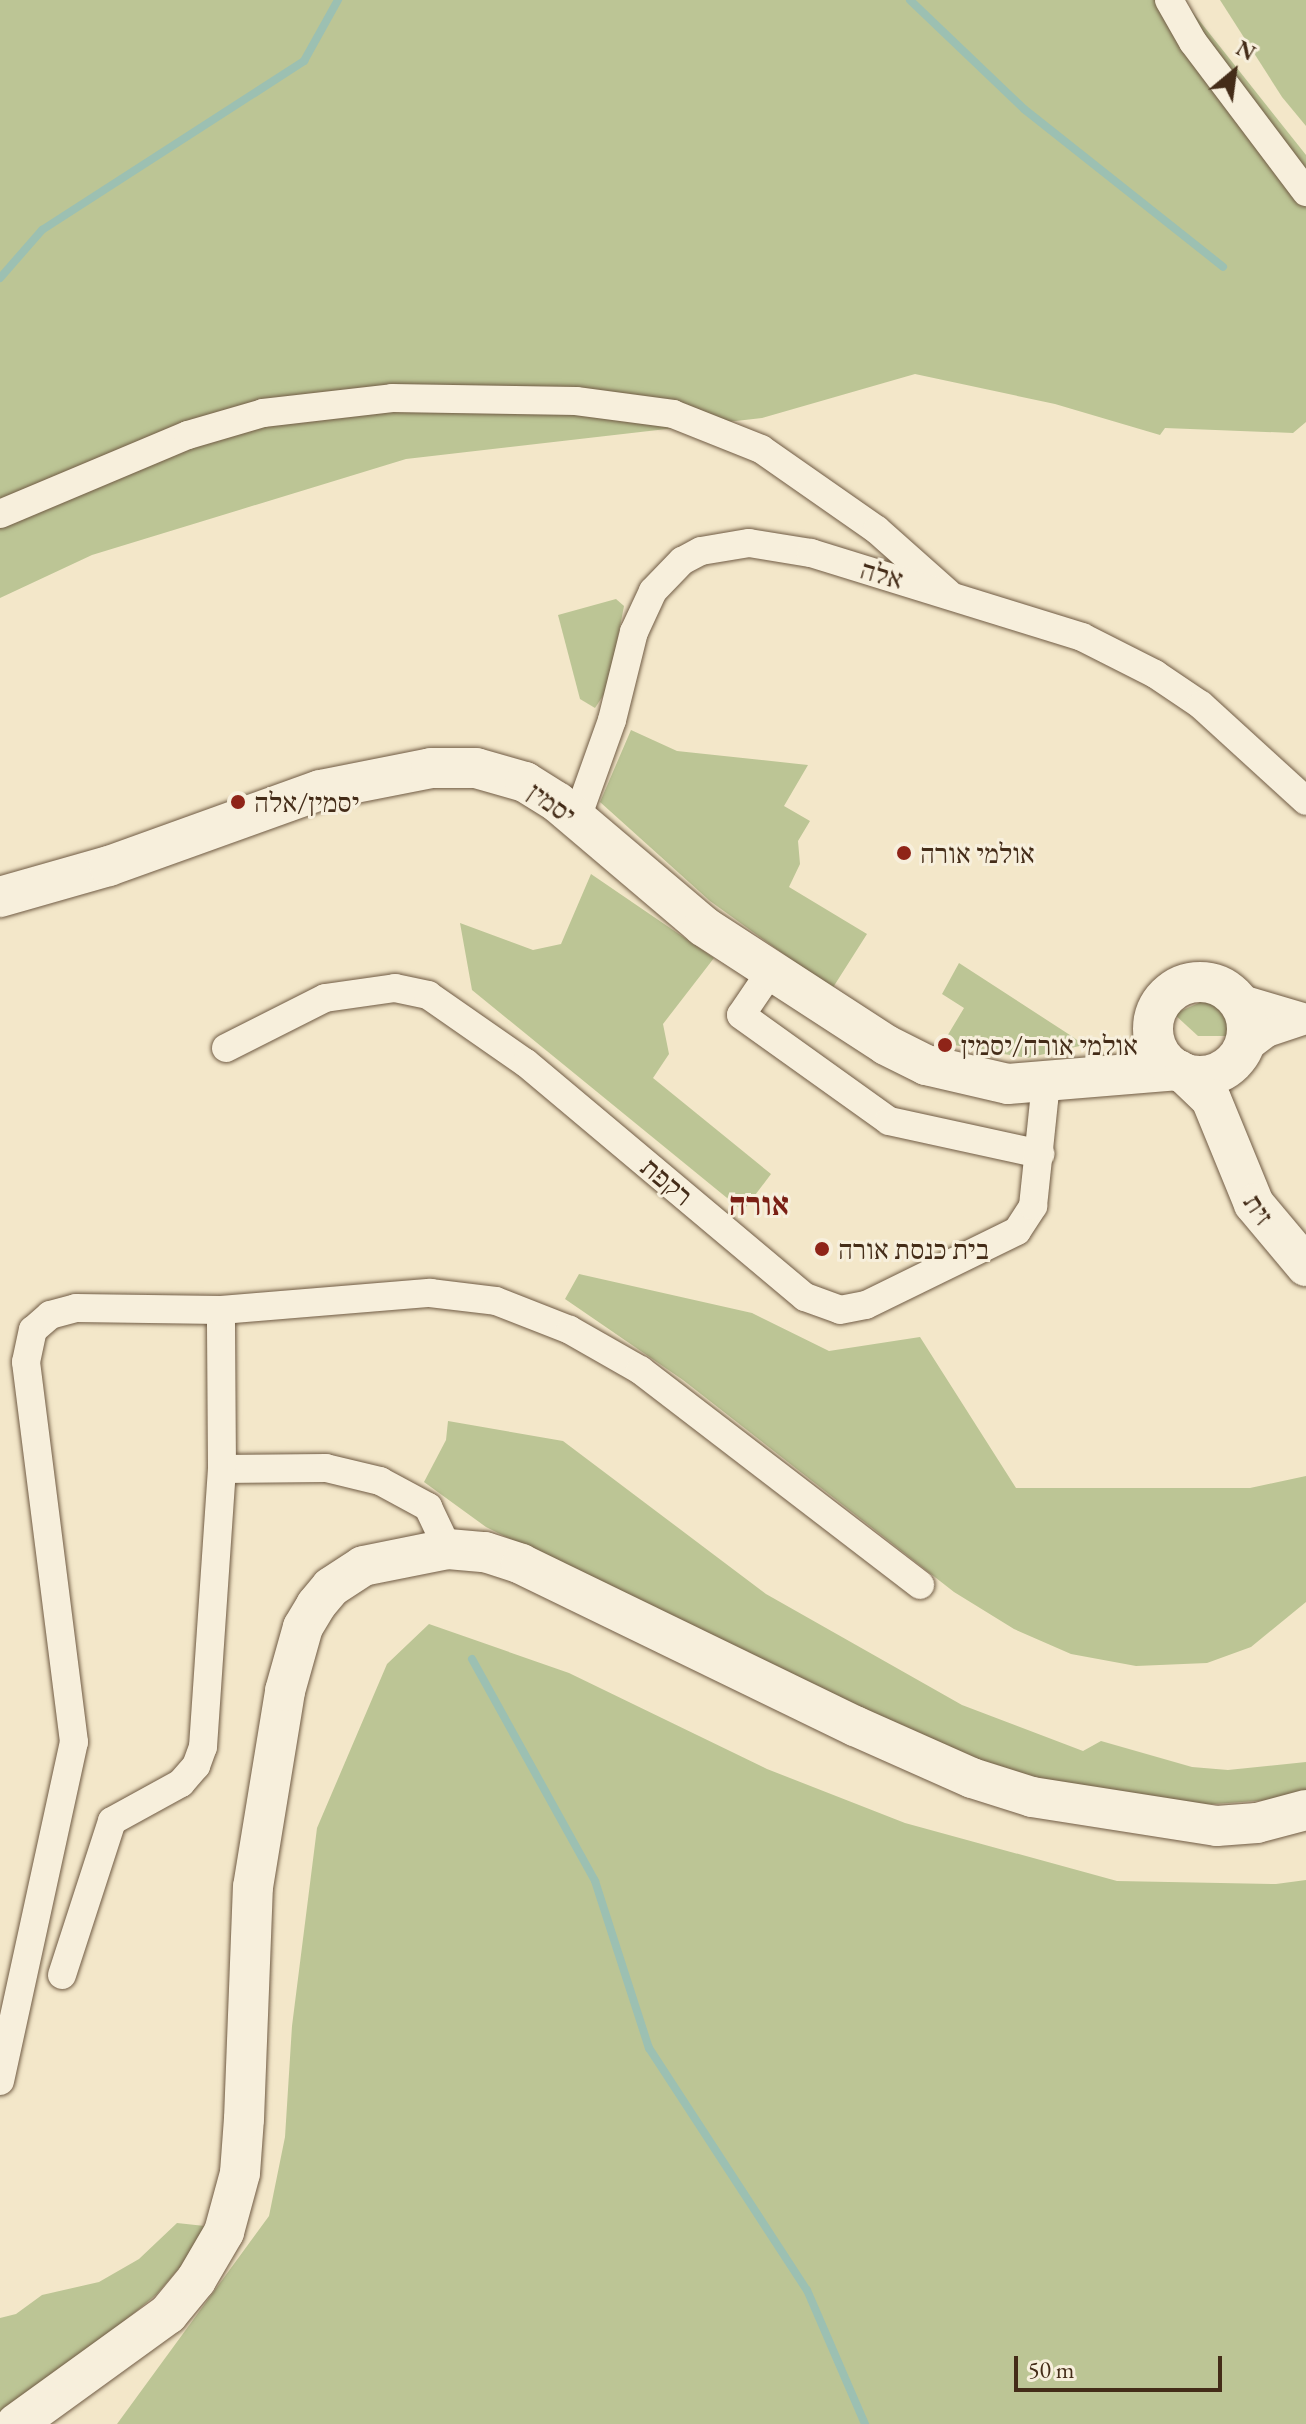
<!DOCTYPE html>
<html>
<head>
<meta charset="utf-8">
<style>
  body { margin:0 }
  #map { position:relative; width:1306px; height:2424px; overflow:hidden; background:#f3e7c9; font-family:"EB Garamond","Frank Ruhl Libre",serif }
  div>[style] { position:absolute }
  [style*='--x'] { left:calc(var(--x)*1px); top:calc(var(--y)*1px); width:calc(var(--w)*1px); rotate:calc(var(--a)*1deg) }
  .green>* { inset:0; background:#bcc595 }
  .stream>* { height:8px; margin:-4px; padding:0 4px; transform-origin:4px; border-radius:4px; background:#9cc0b2 }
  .roads { filter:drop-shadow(0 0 2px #705b44) drop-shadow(0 0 2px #705b44) }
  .street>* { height:28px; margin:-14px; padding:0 14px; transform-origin:14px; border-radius:14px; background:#f7efdc }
  .secondary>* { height:40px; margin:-20px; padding:0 20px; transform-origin:20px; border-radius:20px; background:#f7efdc }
  .secondary>.ring { margin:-20px; padding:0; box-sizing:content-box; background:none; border:40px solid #f7efdc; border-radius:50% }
  .dots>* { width:22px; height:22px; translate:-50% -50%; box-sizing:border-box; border:4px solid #f7efdc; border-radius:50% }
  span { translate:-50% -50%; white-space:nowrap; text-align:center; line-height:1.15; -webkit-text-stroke:6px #f7efdc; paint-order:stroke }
  .street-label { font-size:28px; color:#442c18 }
  .poi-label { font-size:28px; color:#442c18 }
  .left { translate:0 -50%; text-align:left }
  .quarter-label { font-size:32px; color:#7a1f14; font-weight:700 }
  .north { position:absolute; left:1194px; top:32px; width:80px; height:80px; -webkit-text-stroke:6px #f7efdc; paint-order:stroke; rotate:29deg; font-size:22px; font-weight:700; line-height:32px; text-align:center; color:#442c18 }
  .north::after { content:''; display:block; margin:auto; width:28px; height:36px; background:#442c18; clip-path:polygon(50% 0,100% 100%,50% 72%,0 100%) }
  .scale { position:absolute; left:1014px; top:2356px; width:208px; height:36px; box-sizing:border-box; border:4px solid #442c18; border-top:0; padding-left:10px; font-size:24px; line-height:28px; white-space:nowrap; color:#442c18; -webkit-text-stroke:6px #f7efdc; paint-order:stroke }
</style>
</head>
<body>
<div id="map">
  <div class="green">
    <i style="clip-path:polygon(0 0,1183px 0,1306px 155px,1306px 422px,1293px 433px,1165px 428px,1160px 435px,1055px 404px,915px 374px,762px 418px,406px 459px,92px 555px,0 598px)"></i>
    <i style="clip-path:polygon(1220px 0,1306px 0,1306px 126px,1282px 97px)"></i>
    <i style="clip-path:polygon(616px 599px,624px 606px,608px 688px,595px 708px,580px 699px,558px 615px)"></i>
    <i style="clip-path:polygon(631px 730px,677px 751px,808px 765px,784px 806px,810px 821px,798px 841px,800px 864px,789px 887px,867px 934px,832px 989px,710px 901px,600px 802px)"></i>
    <i style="clip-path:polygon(591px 874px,714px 958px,663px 1024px,669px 1054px,653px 1078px,771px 1174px,743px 1211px,472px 990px,460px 923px,533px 950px,561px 944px)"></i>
    <i style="clip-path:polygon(959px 963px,1073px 1037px,1084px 1045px,1027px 1058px,943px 1043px,964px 1008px,942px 994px)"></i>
    <i style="clip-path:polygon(1210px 998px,1238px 1036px,1198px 1036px,1174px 1014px)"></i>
    <i style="clip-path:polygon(579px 1274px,752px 1313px,829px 1351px,920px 1337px,1016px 1488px,1250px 1488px,1306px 1476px,1306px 1602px,1251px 1647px,1207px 1663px,1136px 1666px,1071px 1654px,1014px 1629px,954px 1592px,683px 1380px,565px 1299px)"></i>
    <i style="clip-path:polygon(448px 1421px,563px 1441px,766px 1594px,962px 1705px,1083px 1751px,1101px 1741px,1192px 1767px,1228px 1770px,1306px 1762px,1306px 1791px,1269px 1800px,1201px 1805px,1055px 1785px,962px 1758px,865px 1716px,486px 1527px,424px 1482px,446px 1440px)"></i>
    <i style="clip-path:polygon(429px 1624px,569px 1673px,767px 1769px,905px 1823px,1117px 1881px,1276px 1884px,1306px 1880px,1306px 2424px,117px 2424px,269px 2216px,285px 2137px,292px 2026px,317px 1828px,387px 1664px)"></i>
    <i style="clip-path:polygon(177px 2223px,214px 2227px,157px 2294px,0 2424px,0 2318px,16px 2314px,42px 2295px,99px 2282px,139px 2259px)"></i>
  </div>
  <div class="stream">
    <i style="--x:910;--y:0;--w:158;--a:43.7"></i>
    <i style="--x:1024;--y:109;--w:254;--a:38.4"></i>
    <i style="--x:0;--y:278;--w:64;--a:-48.8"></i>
    <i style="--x:42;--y:230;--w:312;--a:-32.8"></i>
    <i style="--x:304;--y:61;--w:70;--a:-60.9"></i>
    <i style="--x:472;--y:1659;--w:254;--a:61"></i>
    <i style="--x:595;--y:1881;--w:176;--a:72.1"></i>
    <i style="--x:649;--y:2048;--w:289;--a:56.9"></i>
    <i style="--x:807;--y:2290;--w:146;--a:66.6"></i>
  </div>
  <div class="roads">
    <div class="street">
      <i style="--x:1169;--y:0;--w:48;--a:60.3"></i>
      <i style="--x:1193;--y:42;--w:188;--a:53"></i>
      <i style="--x:0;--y:514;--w:204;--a:-22.8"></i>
      <i style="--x:188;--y:435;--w:78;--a:-16.3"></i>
      <i style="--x:263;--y:413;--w:130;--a:-6.6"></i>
      <i style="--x:392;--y:398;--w:184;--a:0.9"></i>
      <i style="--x:576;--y:401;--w:98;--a:7.6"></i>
      <i style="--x:673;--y:414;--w:95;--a:21.7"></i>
      <i style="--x:761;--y:449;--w:141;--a:34.9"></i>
      <i style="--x:877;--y:530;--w:95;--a:41.6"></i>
      <i style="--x:577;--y:818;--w:104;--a:-70.3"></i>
      <i style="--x:612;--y:720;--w:91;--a:-76"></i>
      <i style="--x:634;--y:632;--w:45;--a:-65.1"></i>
      <i style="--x:653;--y:591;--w:42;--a:-46"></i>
      <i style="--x:682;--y:561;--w:21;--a:-28"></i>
      <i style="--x:701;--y:551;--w:49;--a:-9.5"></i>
      <i style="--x:749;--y:543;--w:63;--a:9.2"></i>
      <i style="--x:811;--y:553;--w:284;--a:17.2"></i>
      <i style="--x:1082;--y:637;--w:82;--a:26.9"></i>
      <i style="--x:1155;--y:674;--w:55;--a:34"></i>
      <i style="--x:1201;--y:705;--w:142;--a:42.4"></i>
      <i style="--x:771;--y:971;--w:53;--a:124.3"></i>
      <i style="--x:741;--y:1015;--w:182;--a:35.6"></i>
      <i style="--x:889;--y:1121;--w:155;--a:12.3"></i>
      <i style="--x:1235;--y:997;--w:74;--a:16.5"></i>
      <i style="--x:226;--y:1048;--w:111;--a:-26.8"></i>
      <i style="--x:325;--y:998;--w:71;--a:-8.1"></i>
      <i style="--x:395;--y:988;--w:34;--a:12"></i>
      <i style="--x:428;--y:995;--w:119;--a:34.8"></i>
      <i style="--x:526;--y:1063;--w:364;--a:40"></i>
      <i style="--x:805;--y:1297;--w:37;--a:20"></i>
      <i style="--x:840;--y:1310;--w:26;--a:-11"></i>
      <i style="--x:866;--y:1305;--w:168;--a:-26.1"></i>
      <i style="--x:1017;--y:1231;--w:30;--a:-57"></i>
      <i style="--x:1033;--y:1206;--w:124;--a:-84"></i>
      <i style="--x:1242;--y:1052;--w:31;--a:-37"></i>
      <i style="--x:1267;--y:1033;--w:41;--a:-18.4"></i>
      <i style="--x:222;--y:1469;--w:104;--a:-0.6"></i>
      <i style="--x:326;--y:1468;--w:56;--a:13.5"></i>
      <i style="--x:380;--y:1481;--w:55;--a:28.4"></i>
      <i style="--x:428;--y:1507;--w:47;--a:64.5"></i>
      <i style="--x:62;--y:1975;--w:162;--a:-72"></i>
      <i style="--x:112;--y:1821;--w:79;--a:-28.8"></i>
      <i style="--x:181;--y:1783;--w:23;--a:-49"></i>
      <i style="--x:196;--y:1766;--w:20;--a:-70"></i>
      <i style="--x:203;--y:1747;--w:279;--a:-86.1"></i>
      <i style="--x:222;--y:1469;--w:159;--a:-90.4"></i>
      <i style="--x:0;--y:2081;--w:347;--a:-77.7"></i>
      <i style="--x:74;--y:1742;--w:383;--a:-97.2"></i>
      <i style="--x:26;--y:1362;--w:33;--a:-78"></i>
      <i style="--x:33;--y:1330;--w:23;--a:-41"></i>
      <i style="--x:50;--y:1315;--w:27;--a:-15"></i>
      <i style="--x:76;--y:1308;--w:145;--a:0.8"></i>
      <i style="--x:221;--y:1310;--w:210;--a:-4.7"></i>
      <i style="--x:430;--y:1293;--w:66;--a:6.9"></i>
      <i style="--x:496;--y:1301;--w:79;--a:21.4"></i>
      <i style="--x:570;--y:1330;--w:81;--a:29.7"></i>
      <i style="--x:640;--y:1370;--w:353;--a:37.5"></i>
    </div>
    <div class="secondary">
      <i style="--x:0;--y:897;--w:113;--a:-15.9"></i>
      <i style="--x:109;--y:866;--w:224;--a:-19.8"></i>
      <i style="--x:320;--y:790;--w:113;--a:-11.2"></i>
      <i style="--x:431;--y:768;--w:45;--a:0"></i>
      <i style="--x:476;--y:768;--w:51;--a:15.9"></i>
      <i style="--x:525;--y:782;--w:38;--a:32"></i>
      <i style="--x:557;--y:802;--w:192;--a:40.3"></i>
      <i style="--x:703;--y:926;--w:218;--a:33"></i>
      <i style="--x:886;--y:1045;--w:45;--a:26.6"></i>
      <i style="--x:926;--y:1065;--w:84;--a:13"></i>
      <i style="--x:1008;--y:1084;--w:171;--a:-4.7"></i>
      <i class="ring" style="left:1153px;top:982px;width:54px;height:54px"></i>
      <i style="--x:1184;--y:1073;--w:37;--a:44"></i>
      <i style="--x:1211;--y:1099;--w:113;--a:67.7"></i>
      <i style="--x:1254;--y:1204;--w:81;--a:50"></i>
      <i style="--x:16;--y:2424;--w:188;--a:-35.9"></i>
      <i style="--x:168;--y:2314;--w:44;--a:-50.5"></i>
      <i style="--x:196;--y:2280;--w:56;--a:-59.7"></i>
      <i style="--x:224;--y:2232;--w:61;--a:-74.8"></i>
      <i style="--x:240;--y:2173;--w:54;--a:-85.8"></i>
      <i style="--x:244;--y:2119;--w:232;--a:-87.8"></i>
      <i style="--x:253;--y:1887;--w:199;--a:-80.7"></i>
      <i style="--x:285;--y:1691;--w:66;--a:-74.3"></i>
      <i style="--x:303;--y:1627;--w:26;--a:-59"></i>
      <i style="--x:316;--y:1605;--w:23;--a:-50"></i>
      <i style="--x:331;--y:1587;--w:38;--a:-33"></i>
      <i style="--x:363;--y:1566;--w:87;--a:-11.3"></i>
      <i style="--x:448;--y:1549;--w:37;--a:5"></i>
      <i style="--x:485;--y:1552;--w:38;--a:18"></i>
      <i style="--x:521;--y:1564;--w:371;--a:25.9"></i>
      <i style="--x:855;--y:1726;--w:128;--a:24"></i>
      <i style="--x:972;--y:1778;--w:63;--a:17.6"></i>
      <i style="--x:1032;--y:1797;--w:187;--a:8.9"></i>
      <i style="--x:1217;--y:1826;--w:40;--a:-4.3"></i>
      <i style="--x:1257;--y:1823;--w:51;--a:-14.9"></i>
    </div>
  </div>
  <div class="dots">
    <i style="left:238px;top:802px;background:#8f2418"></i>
    <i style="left:904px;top:853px;background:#8f2418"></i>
    <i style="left:945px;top:1045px;background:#8f2418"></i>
    <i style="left:822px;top:1249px;background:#8f2418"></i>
  </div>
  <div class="street-label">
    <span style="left:882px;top:574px;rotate:16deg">אלה</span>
    <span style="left:552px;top:803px;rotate:35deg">יסמין</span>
    <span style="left:667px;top:1181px;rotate:40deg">רקפת</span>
    <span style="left:1259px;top:1209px;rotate:57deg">זית</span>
  </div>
  <div class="poi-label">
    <span class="left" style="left:254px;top:802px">יסמין/אלה</span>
    <span class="left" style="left:920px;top:853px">אולמי אורה</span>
    <span class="left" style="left:961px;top:1045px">אולמי אורה/יסמין</span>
    <span class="left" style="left:838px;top:1249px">בית כנסת אורה</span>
  </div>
  <div class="quarter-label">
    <span style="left:759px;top:1204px">אורה</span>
  </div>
  <div class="north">N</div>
  <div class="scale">50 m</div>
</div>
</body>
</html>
